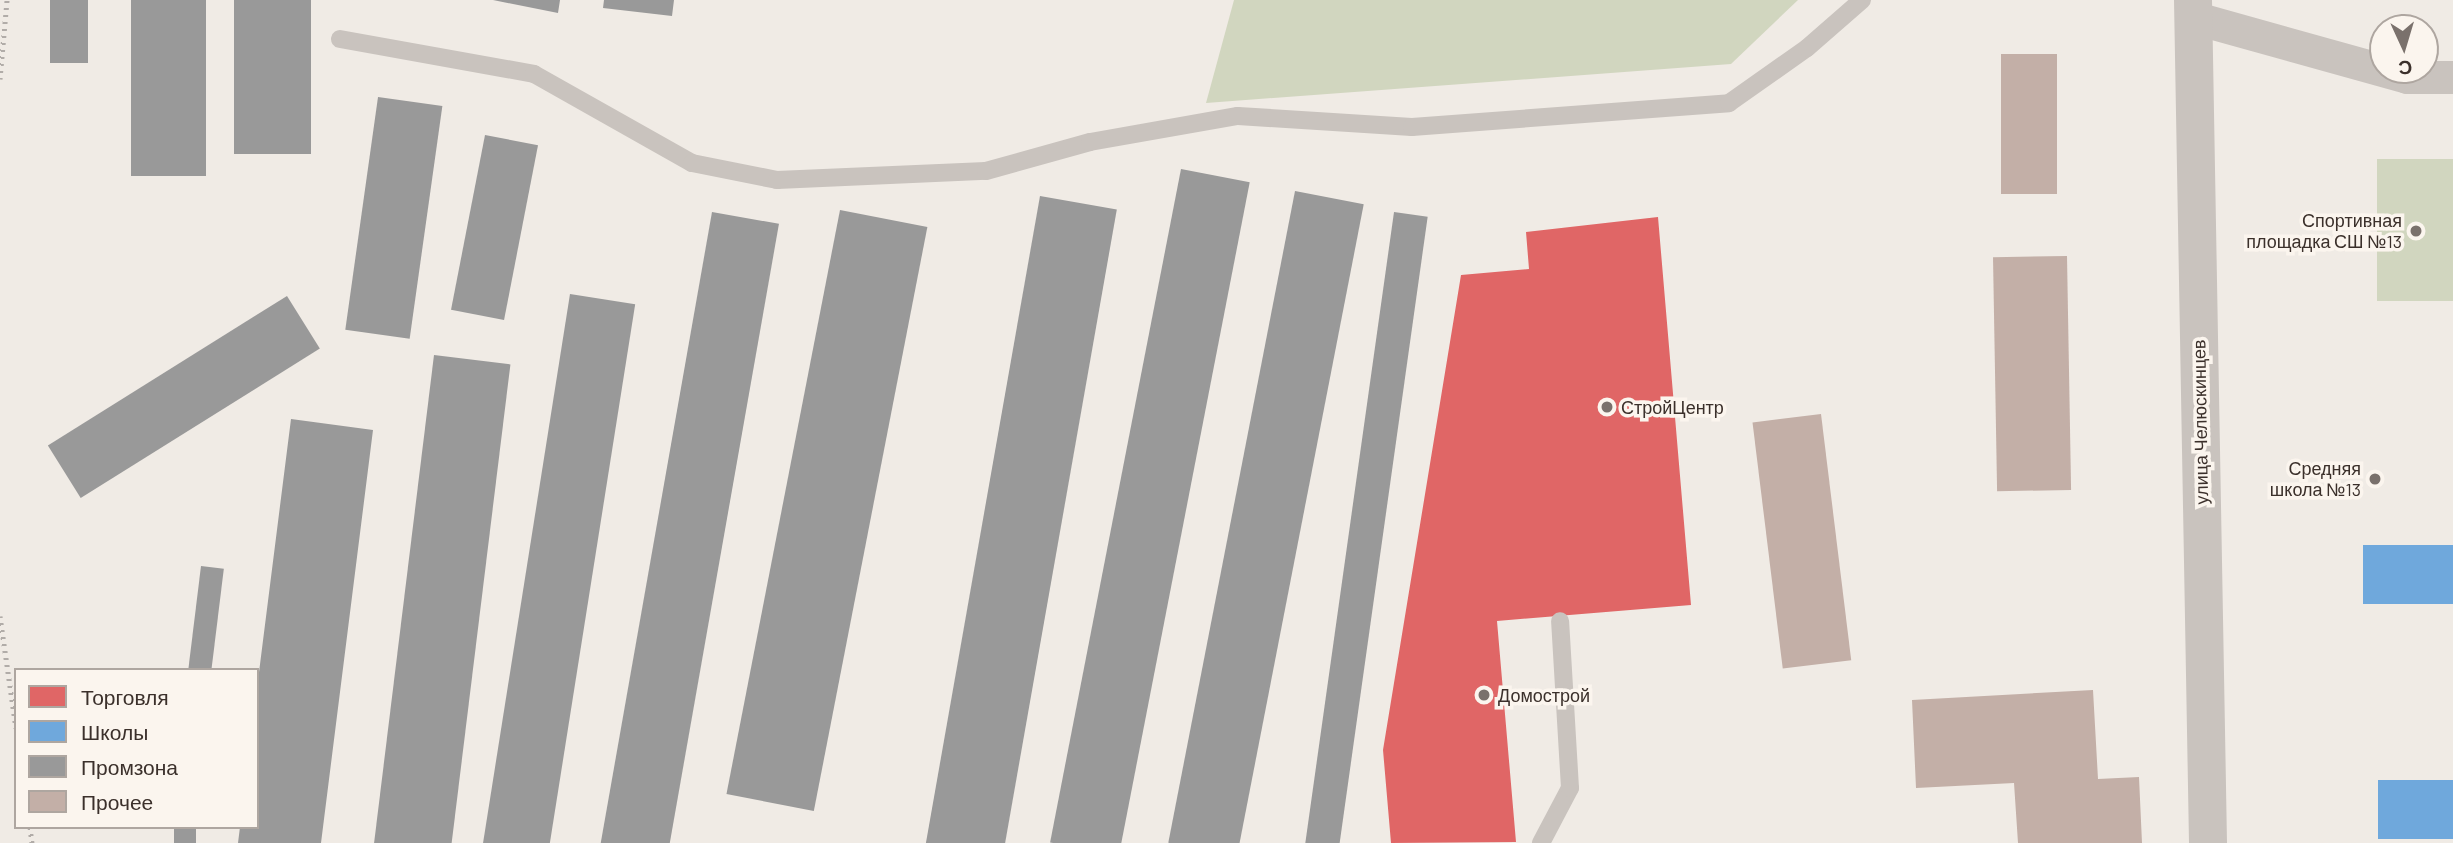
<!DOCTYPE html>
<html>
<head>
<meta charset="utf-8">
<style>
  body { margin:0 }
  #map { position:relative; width:2453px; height:843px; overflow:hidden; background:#f0ebe5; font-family:Barlow,sans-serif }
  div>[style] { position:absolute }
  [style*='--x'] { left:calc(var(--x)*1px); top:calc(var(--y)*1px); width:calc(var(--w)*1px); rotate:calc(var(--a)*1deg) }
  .green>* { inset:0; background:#d1d6bf; transform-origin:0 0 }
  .shops>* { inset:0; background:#e06666 }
  .schools>* { inset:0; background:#6fa8dc; transform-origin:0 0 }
  .industry>* { inset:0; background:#999; transform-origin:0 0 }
  .building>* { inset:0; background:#c3afa7; transform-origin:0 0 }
  .service>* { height:18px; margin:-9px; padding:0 9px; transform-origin:9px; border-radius:9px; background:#c9c3be }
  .minor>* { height:33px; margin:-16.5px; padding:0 16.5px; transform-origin:16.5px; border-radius:16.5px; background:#c9c3be }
  .tertiary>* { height:38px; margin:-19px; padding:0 19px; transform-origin:19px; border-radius:19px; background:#c9c3be }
  .rail>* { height:5px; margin-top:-2.5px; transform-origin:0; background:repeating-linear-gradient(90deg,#b1aca8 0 2px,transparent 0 7px) }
  .dots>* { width:19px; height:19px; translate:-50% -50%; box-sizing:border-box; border:4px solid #fbf5ee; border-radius:50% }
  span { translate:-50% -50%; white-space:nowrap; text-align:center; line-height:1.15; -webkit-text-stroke:7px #fbf5ee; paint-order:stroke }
  .poi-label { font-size:18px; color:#3b302b }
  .right { translate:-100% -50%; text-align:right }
  .left { translate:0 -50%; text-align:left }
  .street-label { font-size:18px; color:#3b302b }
  .legend { position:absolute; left:14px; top:668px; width:245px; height:161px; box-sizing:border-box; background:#fbf5ee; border:2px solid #aea6a0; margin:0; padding:9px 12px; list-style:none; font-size:21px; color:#3b302b }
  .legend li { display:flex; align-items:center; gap:14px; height:35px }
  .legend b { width:35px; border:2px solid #aea6a0 }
  .north { position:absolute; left:2369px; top:14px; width:70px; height:70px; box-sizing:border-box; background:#fbf5ee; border:2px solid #aea6a0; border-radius:50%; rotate:176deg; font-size:19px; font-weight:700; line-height:28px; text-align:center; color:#3b302b }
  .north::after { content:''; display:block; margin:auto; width:24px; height:32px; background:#7a716c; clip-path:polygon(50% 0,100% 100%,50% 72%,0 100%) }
</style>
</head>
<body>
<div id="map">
  <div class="green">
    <i style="clip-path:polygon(1234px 0,1798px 0,1731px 64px,1206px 103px)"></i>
    <i style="left:2453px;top:159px;width:142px;height:76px;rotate:90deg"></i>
  </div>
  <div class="shops">
    <i style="clip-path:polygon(1658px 217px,1691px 605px,1497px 621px,1516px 842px,1391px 843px,1383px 750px,1461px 275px,1529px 269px,1526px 232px)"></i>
  </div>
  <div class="schools">
    <i style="left:2453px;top:545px;width:59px;height:90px;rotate:90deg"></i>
    <i style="left:2453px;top:780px;width:59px;height:75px;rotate:90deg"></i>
  </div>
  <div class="industry">
    <i style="left:50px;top:0;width:38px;height:63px"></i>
    <i style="left:131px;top:0;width:75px;height:176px"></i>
    <i style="left:234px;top:0;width:77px;height:154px"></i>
    <i style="clip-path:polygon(493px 0,560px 0,558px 13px)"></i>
    <i style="clip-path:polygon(604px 0,674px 0,672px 16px,603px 8px)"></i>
    <i style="left:378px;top:97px;width:65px;height:235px;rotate:8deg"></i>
    <i style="left:485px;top:135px;width:54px;height:178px;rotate:11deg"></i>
    <i style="left:1181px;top:169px;width:70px;height:686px;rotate:11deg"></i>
    <i style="left:1295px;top:191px;width:70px;height:664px;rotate:11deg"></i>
    <i style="left:1040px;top:196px;width:78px;height:657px;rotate:10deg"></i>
    <i style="left:840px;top:210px;width:89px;height:595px;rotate:11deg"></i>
    <i style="left:712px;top:212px;width:68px;height:642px;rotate:10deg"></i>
    <i style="left:1394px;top:212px;width:34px;height:639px;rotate:8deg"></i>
    <i style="left:570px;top:294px;width:66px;height:556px;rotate:9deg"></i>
    <i style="left:287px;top:296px;width:62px;height:282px;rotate:58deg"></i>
    <i style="left:434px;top:355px;width:77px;height:493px;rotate:7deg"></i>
    <i style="clip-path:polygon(291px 419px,373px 430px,321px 843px,238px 843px,240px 827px,257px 827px,257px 688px)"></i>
    <i style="left:201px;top:566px;width:23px;height:105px;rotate:7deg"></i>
    <i style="left:174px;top:827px;width:22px;height:16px"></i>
  </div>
  <div class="building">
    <i style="left:2001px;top:54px;width:56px;height:140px"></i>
    <i style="left:2067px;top:256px;width:234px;height:74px;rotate:89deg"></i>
    <i style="left:1821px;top:414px;width:248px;height:69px;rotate:83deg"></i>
    <i style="clip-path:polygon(2093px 690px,2098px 779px,2139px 777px,2142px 843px,2018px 843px,2014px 783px,1916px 788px,1912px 700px)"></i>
  </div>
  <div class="service">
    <i style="--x:340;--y:39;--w:197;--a:10.2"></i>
    <i style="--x:534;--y:74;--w:181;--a:29.4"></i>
    <i style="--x:692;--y:163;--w:87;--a:11.3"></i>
    <i style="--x:777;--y:180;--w:209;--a:-2.5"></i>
    <i style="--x:986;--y:171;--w:108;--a:-15.6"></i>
    <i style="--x:1090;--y:142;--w:150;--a:-10"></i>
    <i style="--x:1238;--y:116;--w:174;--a:3.6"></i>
    <i style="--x:1412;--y:127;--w:318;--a:-4.3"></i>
    <i style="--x:1729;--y:103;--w:95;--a:-35.2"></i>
    <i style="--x:1807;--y:48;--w:73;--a:-41.1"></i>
    <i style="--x:1541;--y:843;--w:62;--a:-62.2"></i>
    <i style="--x:1570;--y:788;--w:167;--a:-93.4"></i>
  </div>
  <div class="minor">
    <i style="--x:2192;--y:17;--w:223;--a:15.6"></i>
    <i style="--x:2407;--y:77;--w:46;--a:0"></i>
  </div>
  <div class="tertiary">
    <i style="--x:2193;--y:0;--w:843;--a:88.98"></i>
  </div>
  <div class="rail">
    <i style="--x:0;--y:79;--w:79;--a:-84.9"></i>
    <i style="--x:0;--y:616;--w:113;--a:81.9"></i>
    <i style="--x:30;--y:827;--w:16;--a:83"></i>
  </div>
  <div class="dots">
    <i style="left:2416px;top:231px;background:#7a716c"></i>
    <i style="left:1607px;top:407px;background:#7a716c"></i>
    <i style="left:2375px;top:479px;background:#7a716c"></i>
    <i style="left:1484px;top:695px;background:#7a716c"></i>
  </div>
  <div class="poi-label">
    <span class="right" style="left:2402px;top:231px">Спортивная<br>площадка СШ №13</span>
    <span class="left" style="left:1621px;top:407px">СтройЦентр</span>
    <span class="right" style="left:2361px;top:479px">Средняя<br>школа №13</span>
    <span class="left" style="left:1498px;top:695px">Домострой</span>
  </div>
  <div class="street-label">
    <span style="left:2200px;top:422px;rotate:-91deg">улица Челюскинцев</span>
  </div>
  <ul class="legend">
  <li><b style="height:19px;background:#e06666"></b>Торговля</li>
  <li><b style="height:19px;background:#6fa8dc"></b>Школы</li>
  <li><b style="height:19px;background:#999"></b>Промзона</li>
  <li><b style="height:19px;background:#c3afa7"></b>Прочее</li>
  </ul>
  <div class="north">С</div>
</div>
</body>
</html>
